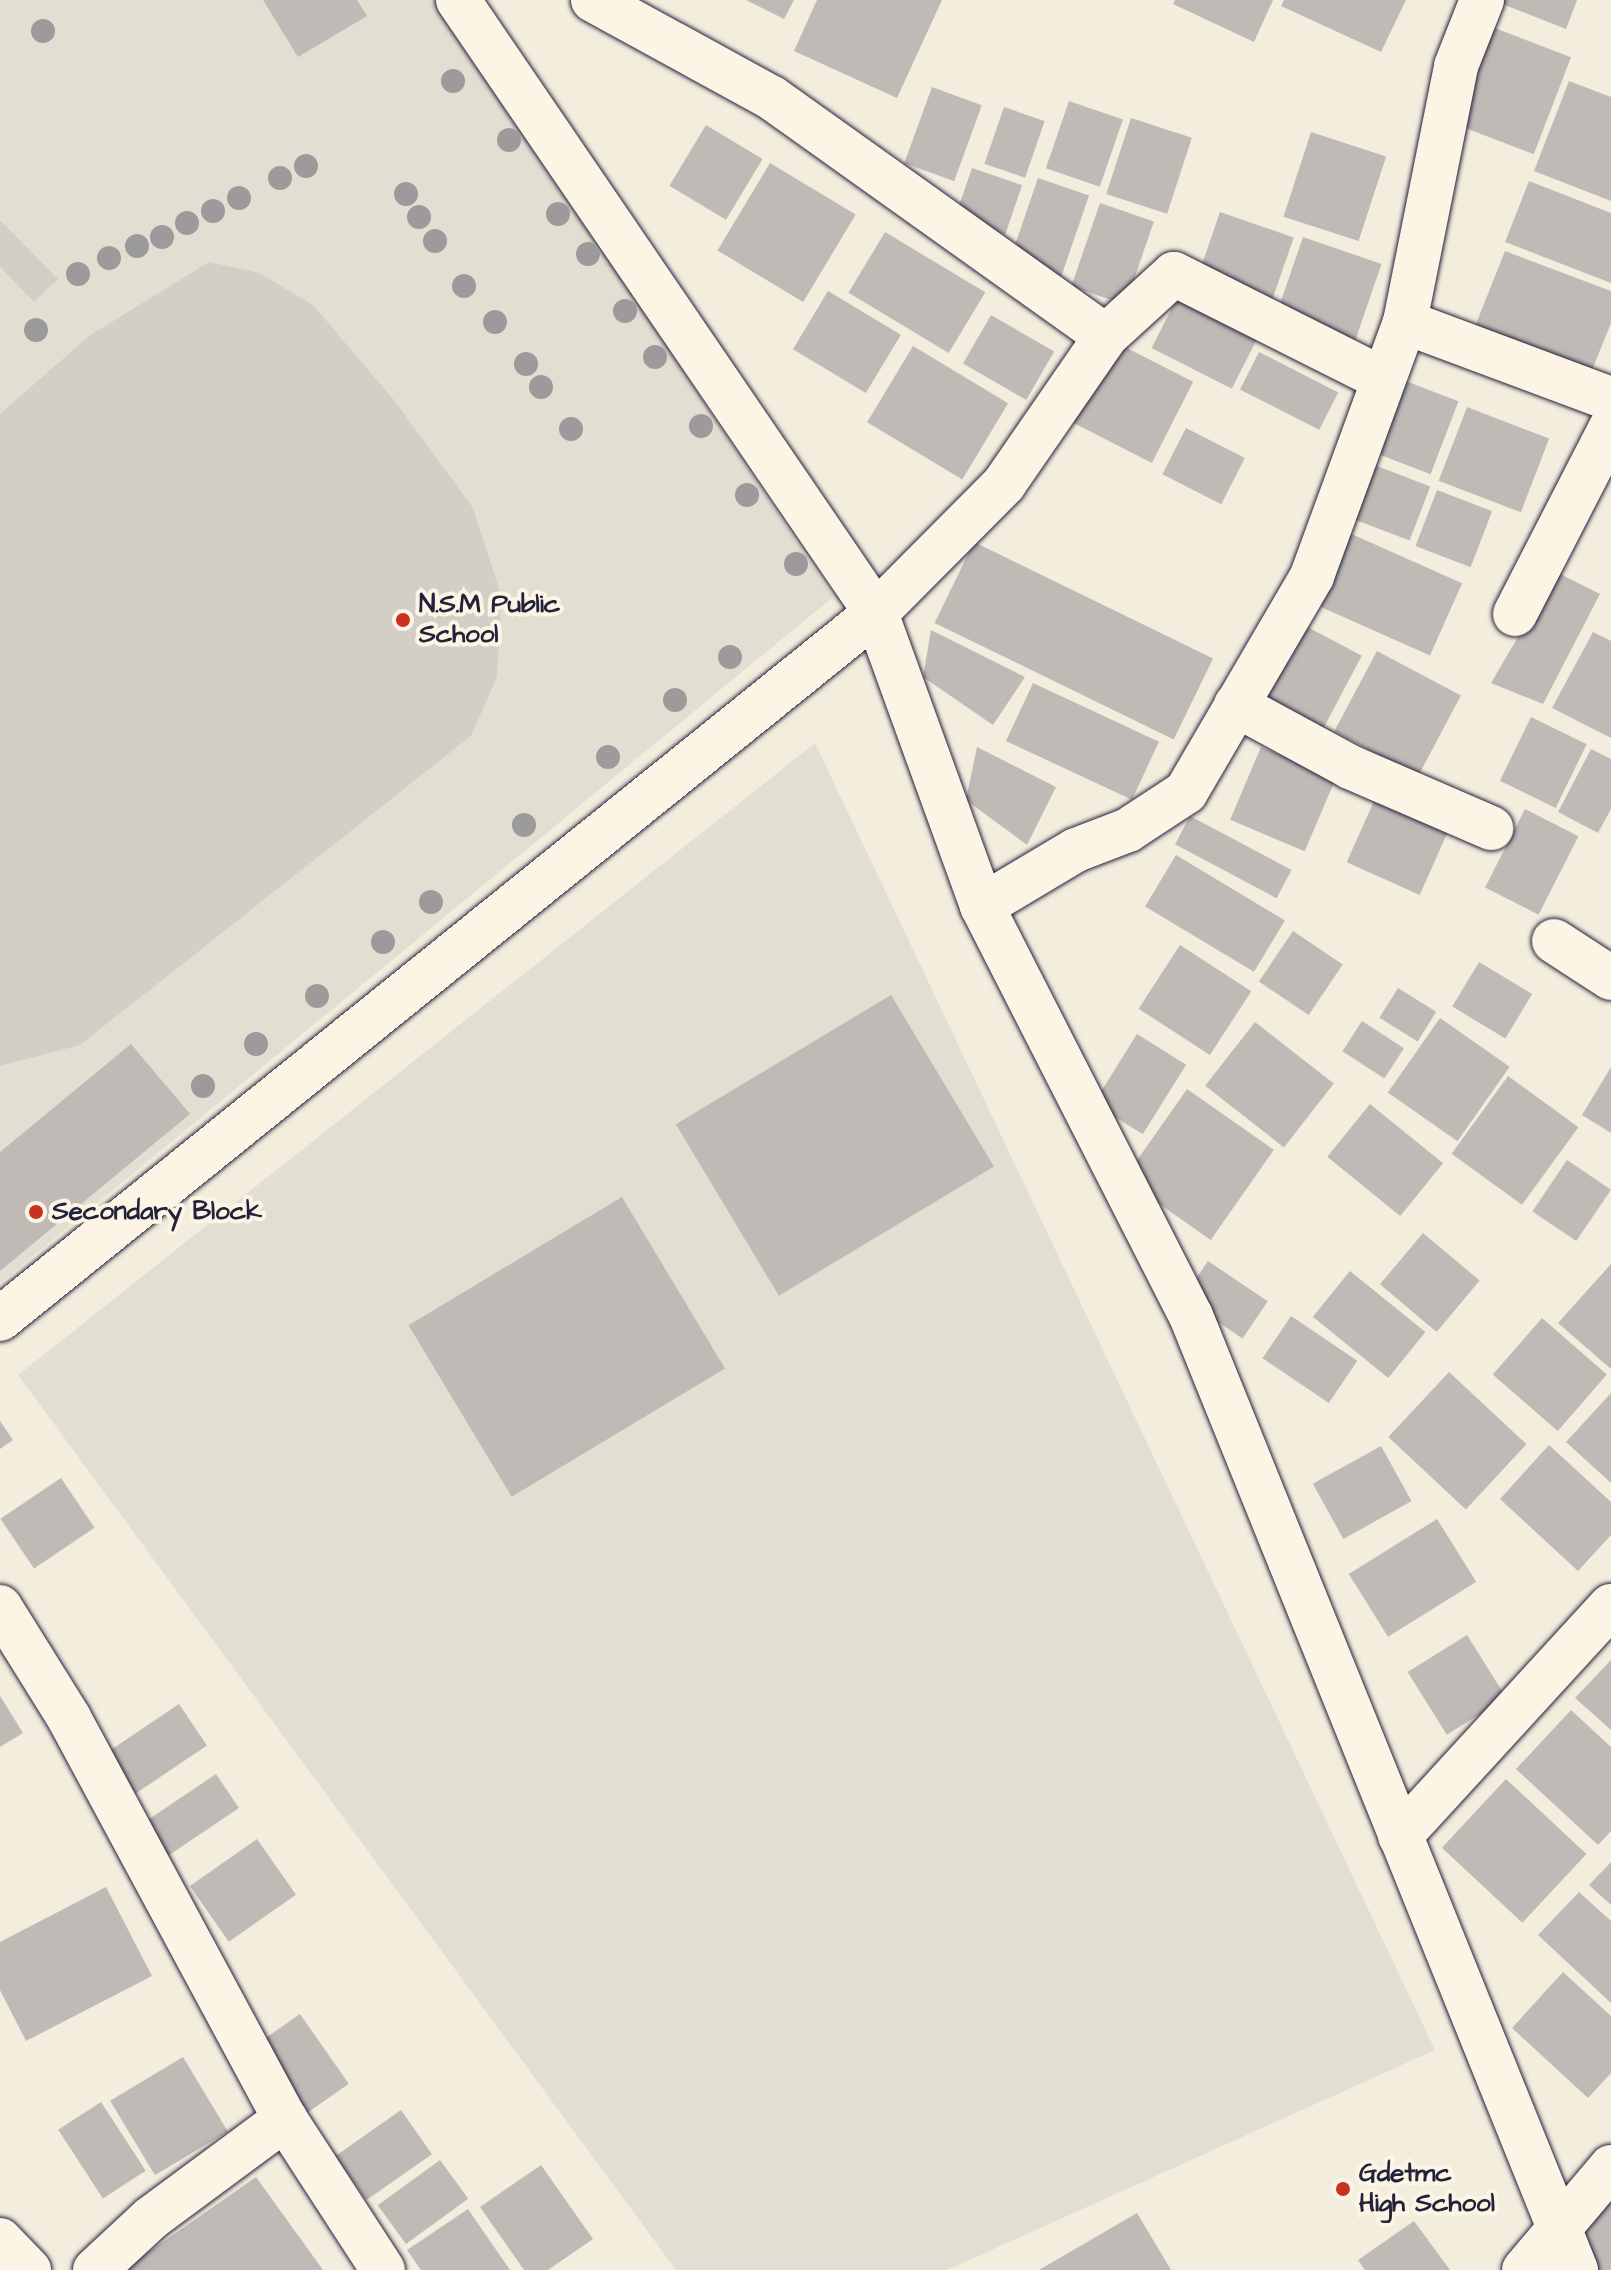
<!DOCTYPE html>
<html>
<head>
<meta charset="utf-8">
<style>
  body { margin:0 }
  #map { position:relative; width:1611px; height:2270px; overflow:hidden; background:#f3edde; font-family:"Architects Daughter",sans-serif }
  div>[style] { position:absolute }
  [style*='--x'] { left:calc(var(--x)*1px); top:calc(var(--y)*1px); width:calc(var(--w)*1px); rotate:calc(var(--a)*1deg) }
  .built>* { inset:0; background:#e3ded2 }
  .green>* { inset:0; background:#d4cfc6 }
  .building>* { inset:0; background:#bfbab6; transform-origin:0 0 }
  .roads { filter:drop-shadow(0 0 2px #22223b) drop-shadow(0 0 2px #22223b) }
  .minor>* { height:44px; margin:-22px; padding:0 22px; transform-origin:22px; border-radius:22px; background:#fcf5e5 }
  .trees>* { width:24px; height:24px; margin:-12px; border-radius:50%; background:#9d9a9b }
  .dots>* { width:22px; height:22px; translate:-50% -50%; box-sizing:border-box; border:4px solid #fcf5e5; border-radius:50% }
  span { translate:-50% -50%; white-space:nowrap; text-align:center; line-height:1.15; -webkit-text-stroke:8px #fcf5e5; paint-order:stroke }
  .poi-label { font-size:26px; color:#22223b; font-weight:700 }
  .left { translate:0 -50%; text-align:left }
</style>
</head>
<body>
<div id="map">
  <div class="built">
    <i style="clip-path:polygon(0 0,437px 0,833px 597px,0 1283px)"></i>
    <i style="clip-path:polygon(815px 743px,1435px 2050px,947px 2270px,676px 2270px,18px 1375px)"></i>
  </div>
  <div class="green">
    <i style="clip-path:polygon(0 220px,58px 279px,34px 302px,0 267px)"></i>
    <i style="clip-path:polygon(209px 262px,259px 273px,313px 305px,394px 400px,473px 508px,501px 595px,497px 677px,471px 736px,80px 1045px,0 1066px,0 414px,89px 336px)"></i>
  </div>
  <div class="building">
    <i style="clip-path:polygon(263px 0,357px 0,367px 16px,298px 57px)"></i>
    <i style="clip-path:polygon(746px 0,794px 0,784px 19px)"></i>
    <i style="clip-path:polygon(817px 0,942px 0,897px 98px,794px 51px)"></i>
    <i style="clip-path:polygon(1175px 0,1273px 0,1254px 42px,1173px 4px)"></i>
    <i style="clip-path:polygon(1284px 0,1406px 0,1381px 52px,1281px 6px)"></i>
    <i style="clip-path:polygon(1492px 0,1577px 0,1566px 29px)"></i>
    <i style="left:1487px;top:25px;width:90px;height:104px;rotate:21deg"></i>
    <i style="clip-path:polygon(1569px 81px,1611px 97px,1611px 201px,1534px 171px)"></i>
    <i style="left:932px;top:87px;width:53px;height:81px;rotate:20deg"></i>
    <i style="left:1069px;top:101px;width:57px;height:71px;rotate:19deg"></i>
    <i style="left:1004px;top:107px;width:43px;height:60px;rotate:19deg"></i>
    <i style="left:1131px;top:118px;width:64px;height:80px;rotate:18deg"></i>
    <i style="left:706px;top:125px;width:66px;height:71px;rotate:31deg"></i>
    <i style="left:1311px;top:132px;width:79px;height:89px;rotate:18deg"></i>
    <i style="left:770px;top:163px;width:100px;height:102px;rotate:31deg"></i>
    <i style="left:972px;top:168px;width:53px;height:52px;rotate:19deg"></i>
    <i style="left:1038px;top:178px;width:54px;height:85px;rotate:19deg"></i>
    <i style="clip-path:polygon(1529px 181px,1611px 213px,1611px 283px,1505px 242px)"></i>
    <i style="left:1100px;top:203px;width:57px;height:88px;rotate:19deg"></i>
    <i style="left:1220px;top:212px;width:78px;height:70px;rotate:19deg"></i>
    <i style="left:885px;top:232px;width:117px;height:71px;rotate:31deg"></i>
    <i style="left:1303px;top:237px;width:83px;height:80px;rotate:19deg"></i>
    <i style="clip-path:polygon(1505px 251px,1611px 291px,1611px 323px,1586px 385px,1470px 339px)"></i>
    <i style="left:828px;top:291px;width:85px;height:68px;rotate:31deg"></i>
    <i style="left:1177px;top:298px;width:90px;height:56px;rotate:27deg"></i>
    <i style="left:991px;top:315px;width:73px;height:56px;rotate:30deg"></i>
    <i style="left:1113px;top:341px;width:90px;height:91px;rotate:27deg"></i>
    <i style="left:913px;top:346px;width:111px;height:89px;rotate:31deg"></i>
    <i style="left:1259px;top:352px;width:89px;height:42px;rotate:27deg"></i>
    <i style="left:1395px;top:377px;width:68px;height:78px;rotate:21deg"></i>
    <i style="left:1467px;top:407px;width:88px;height:79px;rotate:21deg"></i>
    <i style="left:1186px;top:428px;width:66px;height:52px;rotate:27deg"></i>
    <i style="left:1364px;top:461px;width:71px;height:58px;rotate:21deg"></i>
    <i style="left:1437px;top:490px;width:59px;height:60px;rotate:21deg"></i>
    <i style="left:1347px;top:532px;width:126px;height:79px;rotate:24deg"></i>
    <i style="left:974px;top:542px;width:266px;height:90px;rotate:26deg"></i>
    <i style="clip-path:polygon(1556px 572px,1600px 594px,1543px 704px,1491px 683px)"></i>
    <i style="left:1300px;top:623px;width:70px;height:85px;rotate:28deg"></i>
    <i style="clip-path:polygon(931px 630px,1025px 677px,993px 725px,923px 677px)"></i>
    <i style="clip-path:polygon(1593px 632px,1611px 641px,1611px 738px,1552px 708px)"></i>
    <i style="left:1377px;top:651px;width:95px;height:91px;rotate:28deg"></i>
    <i style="left:1033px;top:683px;width:139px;height:64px;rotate:25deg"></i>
    <i style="left:1531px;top:717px;width:62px;height:71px;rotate:26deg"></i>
    <i style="clip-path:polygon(977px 747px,1056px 787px,1027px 845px,966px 800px)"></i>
    <i style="left:1261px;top:747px;width:81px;height:79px;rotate:23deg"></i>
    <i style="clip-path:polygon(1591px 749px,1611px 759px,1611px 809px,1598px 833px,1558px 812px)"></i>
    <i style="left:1378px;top:792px;width:80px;height:77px;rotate:24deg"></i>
    <i style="left:1525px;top:809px;width:60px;height:88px;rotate:27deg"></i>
    <i style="left:1190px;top:816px;width:115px;height:32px;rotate:28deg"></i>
    <i style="left:1176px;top:855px;width:127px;height:60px;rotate:31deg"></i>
    <i style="left:1293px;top:931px;width:60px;height:61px;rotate:34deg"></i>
    <i style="left:1180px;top:945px;width:85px;height:76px;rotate:33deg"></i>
    <i style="left:1479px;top:962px;width:62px;height:52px;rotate:31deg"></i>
    <i style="left:1398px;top:988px;width:45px;height:35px;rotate:32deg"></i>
    <i style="left:891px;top:995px;width:200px;height:251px;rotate:59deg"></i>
    <i style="left:1440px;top:1018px;width:85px;height:91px;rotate:35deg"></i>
    <i style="left:1362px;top:1021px;width:50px;height:36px;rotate:33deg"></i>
    <i style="left:1255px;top:1022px;width:100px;height:81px;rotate:38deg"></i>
    <i style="left:1137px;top:1034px;width:58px;height:82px;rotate:32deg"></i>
    <i style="clip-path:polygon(131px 1044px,190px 1114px,0 1271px,0 1152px)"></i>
    <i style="clip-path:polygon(1611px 1067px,1611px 1133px,1582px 1115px)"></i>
    <i style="left:1508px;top:1076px;width:87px;height:96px;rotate:36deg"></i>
    <i style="left:1187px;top:1089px;width:106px;height:110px;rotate:35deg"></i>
    <i style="left:1370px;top:1104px;width:94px;height:68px;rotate:39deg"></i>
    <i style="left:1567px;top:1160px;width:53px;height:62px;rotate:34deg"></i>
    <i style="left:622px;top:1197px;width:200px;height:249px;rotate:59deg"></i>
    <i style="left:1423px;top:1233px;width:74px;height:67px;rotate:40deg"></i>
    <i style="left:1208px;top:1261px;width:72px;height:45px;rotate:34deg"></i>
    <i style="clip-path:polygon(1611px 1264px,1611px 1369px,1558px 1323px)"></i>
    <i style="left:1350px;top:1271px;width:97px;height:59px;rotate:39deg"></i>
    <i style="left:1291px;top:1316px;width:80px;height:51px;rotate:34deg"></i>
    <i style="left:1542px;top:1318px;width:86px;height:75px;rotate:41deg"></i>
    <i style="left:1449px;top:1372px;width:106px;height:89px;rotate:43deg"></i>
    <i style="clip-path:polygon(1611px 1393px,1611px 1483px,1566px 1442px)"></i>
    <i style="clip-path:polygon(0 1421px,13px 1440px,0 1449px)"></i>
    <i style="clip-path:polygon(1549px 1445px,1611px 1502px,1611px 1535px,1578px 1571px,1500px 1499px)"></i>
    <i style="left:1381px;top:1446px;width:63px;height:78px;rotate:61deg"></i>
    <i style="left:61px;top:1478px;width:60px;height:73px;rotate:56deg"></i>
    <i style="left:1437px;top:1519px;width:74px;height:104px;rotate:58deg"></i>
    <i style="left:1467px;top:1635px;width:74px;height:70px;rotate:58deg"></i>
    <i style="clip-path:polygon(1611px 1660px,1611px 1730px,1575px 1698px)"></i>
    <i style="clip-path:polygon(0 1696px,23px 1733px,0 1747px)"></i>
    <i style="left:179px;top:1704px;width:50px;height:86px;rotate:56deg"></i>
    <i style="clip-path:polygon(1571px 1710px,1611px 1747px,1611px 1831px,1598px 1845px,1516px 1769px)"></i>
    <i style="left:216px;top:1774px;width:41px;height:93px;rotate:56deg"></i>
    <i style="left:1506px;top:1779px;width:110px;height:94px;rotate:43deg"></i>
    <i style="left:257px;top:1839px;width:68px;height:82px;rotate:55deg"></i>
    <i style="clip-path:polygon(1611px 1862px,1611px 1905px,1589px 1885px)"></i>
    <i style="clip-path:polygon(106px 1887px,152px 1976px,26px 2041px,0 1990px,0 1942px)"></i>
    <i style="clip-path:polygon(1579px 1892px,1611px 1921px,1611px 2003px,1538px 1935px)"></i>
    <i style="clip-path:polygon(1563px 1972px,1611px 2016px,1611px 2073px,1588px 2098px,1512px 2028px)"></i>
    <i style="left:300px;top:2014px;width:85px;height:51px;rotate:55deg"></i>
    <i style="left:183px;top:2057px;width:87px;height:85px;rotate:59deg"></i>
    <i style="left:101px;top:2102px;width:82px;height:51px;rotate:57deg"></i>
    <i style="left:401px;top:2110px;width:54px;height:80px;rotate:55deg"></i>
    <i style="left:440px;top:2160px;width:48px;height:77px;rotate:54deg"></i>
    <i style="clip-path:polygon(541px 2165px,593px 2239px,548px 2270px,524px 2270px,480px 2207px)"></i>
    <i style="clip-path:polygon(256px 2177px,323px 2270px,123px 2270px)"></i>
    <i style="clip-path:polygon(1611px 2194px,1611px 2270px,1593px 2270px,1576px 2233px)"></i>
    <i style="clip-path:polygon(468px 2209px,510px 2270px,421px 2270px,407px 2250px)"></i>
    <i style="clip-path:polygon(1137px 2213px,1171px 2270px,1039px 2270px)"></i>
    <i style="clip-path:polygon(1414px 2221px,1450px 2270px,1365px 2270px,1358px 2260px)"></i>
  </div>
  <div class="roads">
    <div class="minor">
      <i style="--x:458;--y:0;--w:742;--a:55.71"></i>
      <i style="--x:876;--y:613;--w:312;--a:70.1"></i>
      <i style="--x:982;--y:906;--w:460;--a:63"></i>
      <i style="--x:1191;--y:1316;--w:1029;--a:68.02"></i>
      <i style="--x:593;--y:0;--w:204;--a:28.7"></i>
      <i style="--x:772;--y:98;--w:410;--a:35.5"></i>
      <i style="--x:1405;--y:322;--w:220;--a:20.5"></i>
      <i style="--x:1515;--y:614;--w:210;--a:-62.8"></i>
      <i style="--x:1236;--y:705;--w:130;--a:28.5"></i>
      <i style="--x:1350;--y:767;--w:154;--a:23.4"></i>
      <i style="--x:982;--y:906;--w:109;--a:-30.8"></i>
      <i style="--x:1076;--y:850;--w:56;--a:-21"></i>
      <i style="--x:1128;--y:830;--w:69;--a:-33.2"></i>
      <i style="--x:1186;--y:792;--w:250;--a:-59.7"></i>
      <i style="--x:1312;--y:576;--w:270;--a:-69.9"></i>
      <i style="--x:1405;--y:322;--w:261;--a:-78.7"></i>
      <i style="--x:1456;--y:66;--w:71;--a:-68.5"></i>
      <i style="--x:1554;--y:941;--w:68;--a:33"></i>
      <i style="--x:0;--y:1319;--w:1125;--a:-38.87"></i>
      <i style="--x:876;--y:613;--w:182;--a:-45.2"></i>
      <i style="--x:1004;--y:484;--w:180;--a:-55.4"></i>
      <i style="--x:1106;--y:336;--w:92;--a:-42.4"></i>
      <i style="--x:1174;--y:274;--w:234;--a:26.7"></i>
      <i style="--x:0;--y:1607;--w:131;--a:58.1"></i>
      <i style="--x:69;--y:1718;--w:455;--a:61.7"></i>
      <i style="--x:285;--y:2119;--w:180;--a:57"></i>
      <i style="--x:1400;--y:1836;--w:312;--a:-47.5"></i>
      <i style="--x:0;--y:2240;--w:42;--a:46"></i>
      <i style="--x:95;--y:2270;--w:76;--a:-42.9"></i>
      <i style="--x:151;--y:2218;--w:167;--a:-36.5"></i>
      <i style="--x:1524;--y:2270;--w:135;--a:-49.8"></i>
    </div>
  </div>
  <div class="trees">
    <i style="left:43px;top:31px"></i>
    <i style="left:453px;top:81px"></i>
    <i style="left:509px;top:140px"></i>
    <i style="left:306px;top:166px"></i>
    <i style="left:280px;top:178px"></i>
    <i style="left:406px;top:194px"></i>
    <i style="left:239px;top:198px"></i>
    <i style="left:213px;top:211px"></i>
    <i style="left:558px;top:214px"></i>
    <i style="left:419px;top:217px"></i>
    <i style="left:187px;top:223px"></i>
    <i style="left:162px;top:237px"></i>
    <i style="left:435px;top:241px"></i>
    <i style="left:137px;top:246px"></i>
    <i style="left:588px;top:254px"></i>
    <i style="left:109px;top:258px"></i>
    <i style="left:78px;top:274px"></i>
    <i style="left:464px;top:286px"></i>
    <i style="left:625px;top:311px"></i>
    <i style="left:495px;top:322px"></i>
    <i style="left:36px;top:330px"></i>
    <i style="left:655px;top:357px"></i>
    <i style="left:526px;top:364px"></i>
    <i style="left:541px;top:387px"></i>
    <i style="left:701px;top:426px"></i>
    <i style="left:571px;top:429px"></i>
    <i style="left:747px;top:495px"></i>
    <i style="left:796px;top:564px"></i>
    <i style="left:730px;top:657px"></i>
    <i style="left:675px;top:700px"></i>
    <i style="left:608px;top:757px"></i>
    <i style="left:524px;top:825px"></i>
    <i style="left:431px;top:902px"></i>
    <i style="left:383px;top:942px"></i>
    <i style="left:317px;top:996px"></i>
    <i style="left:256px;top:1044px"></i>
    <i style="left:203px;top:1086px"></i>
  </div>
  <div class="dots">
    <i style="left:403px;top:620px;background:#c8321e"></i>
    <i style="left:36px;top:1212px;background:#c8321e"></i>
    <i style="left:1343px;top:2189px;background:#c8321e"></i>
  </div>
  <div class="poi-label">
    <span class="left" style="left:419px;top:620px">N.S.M Public<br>School</span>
    <span class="left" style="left:52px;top:1212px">Secondary Block</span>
    <span class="left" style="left:1359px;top:2189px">Gdetmc<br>High School</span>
  </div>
</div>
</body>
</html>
